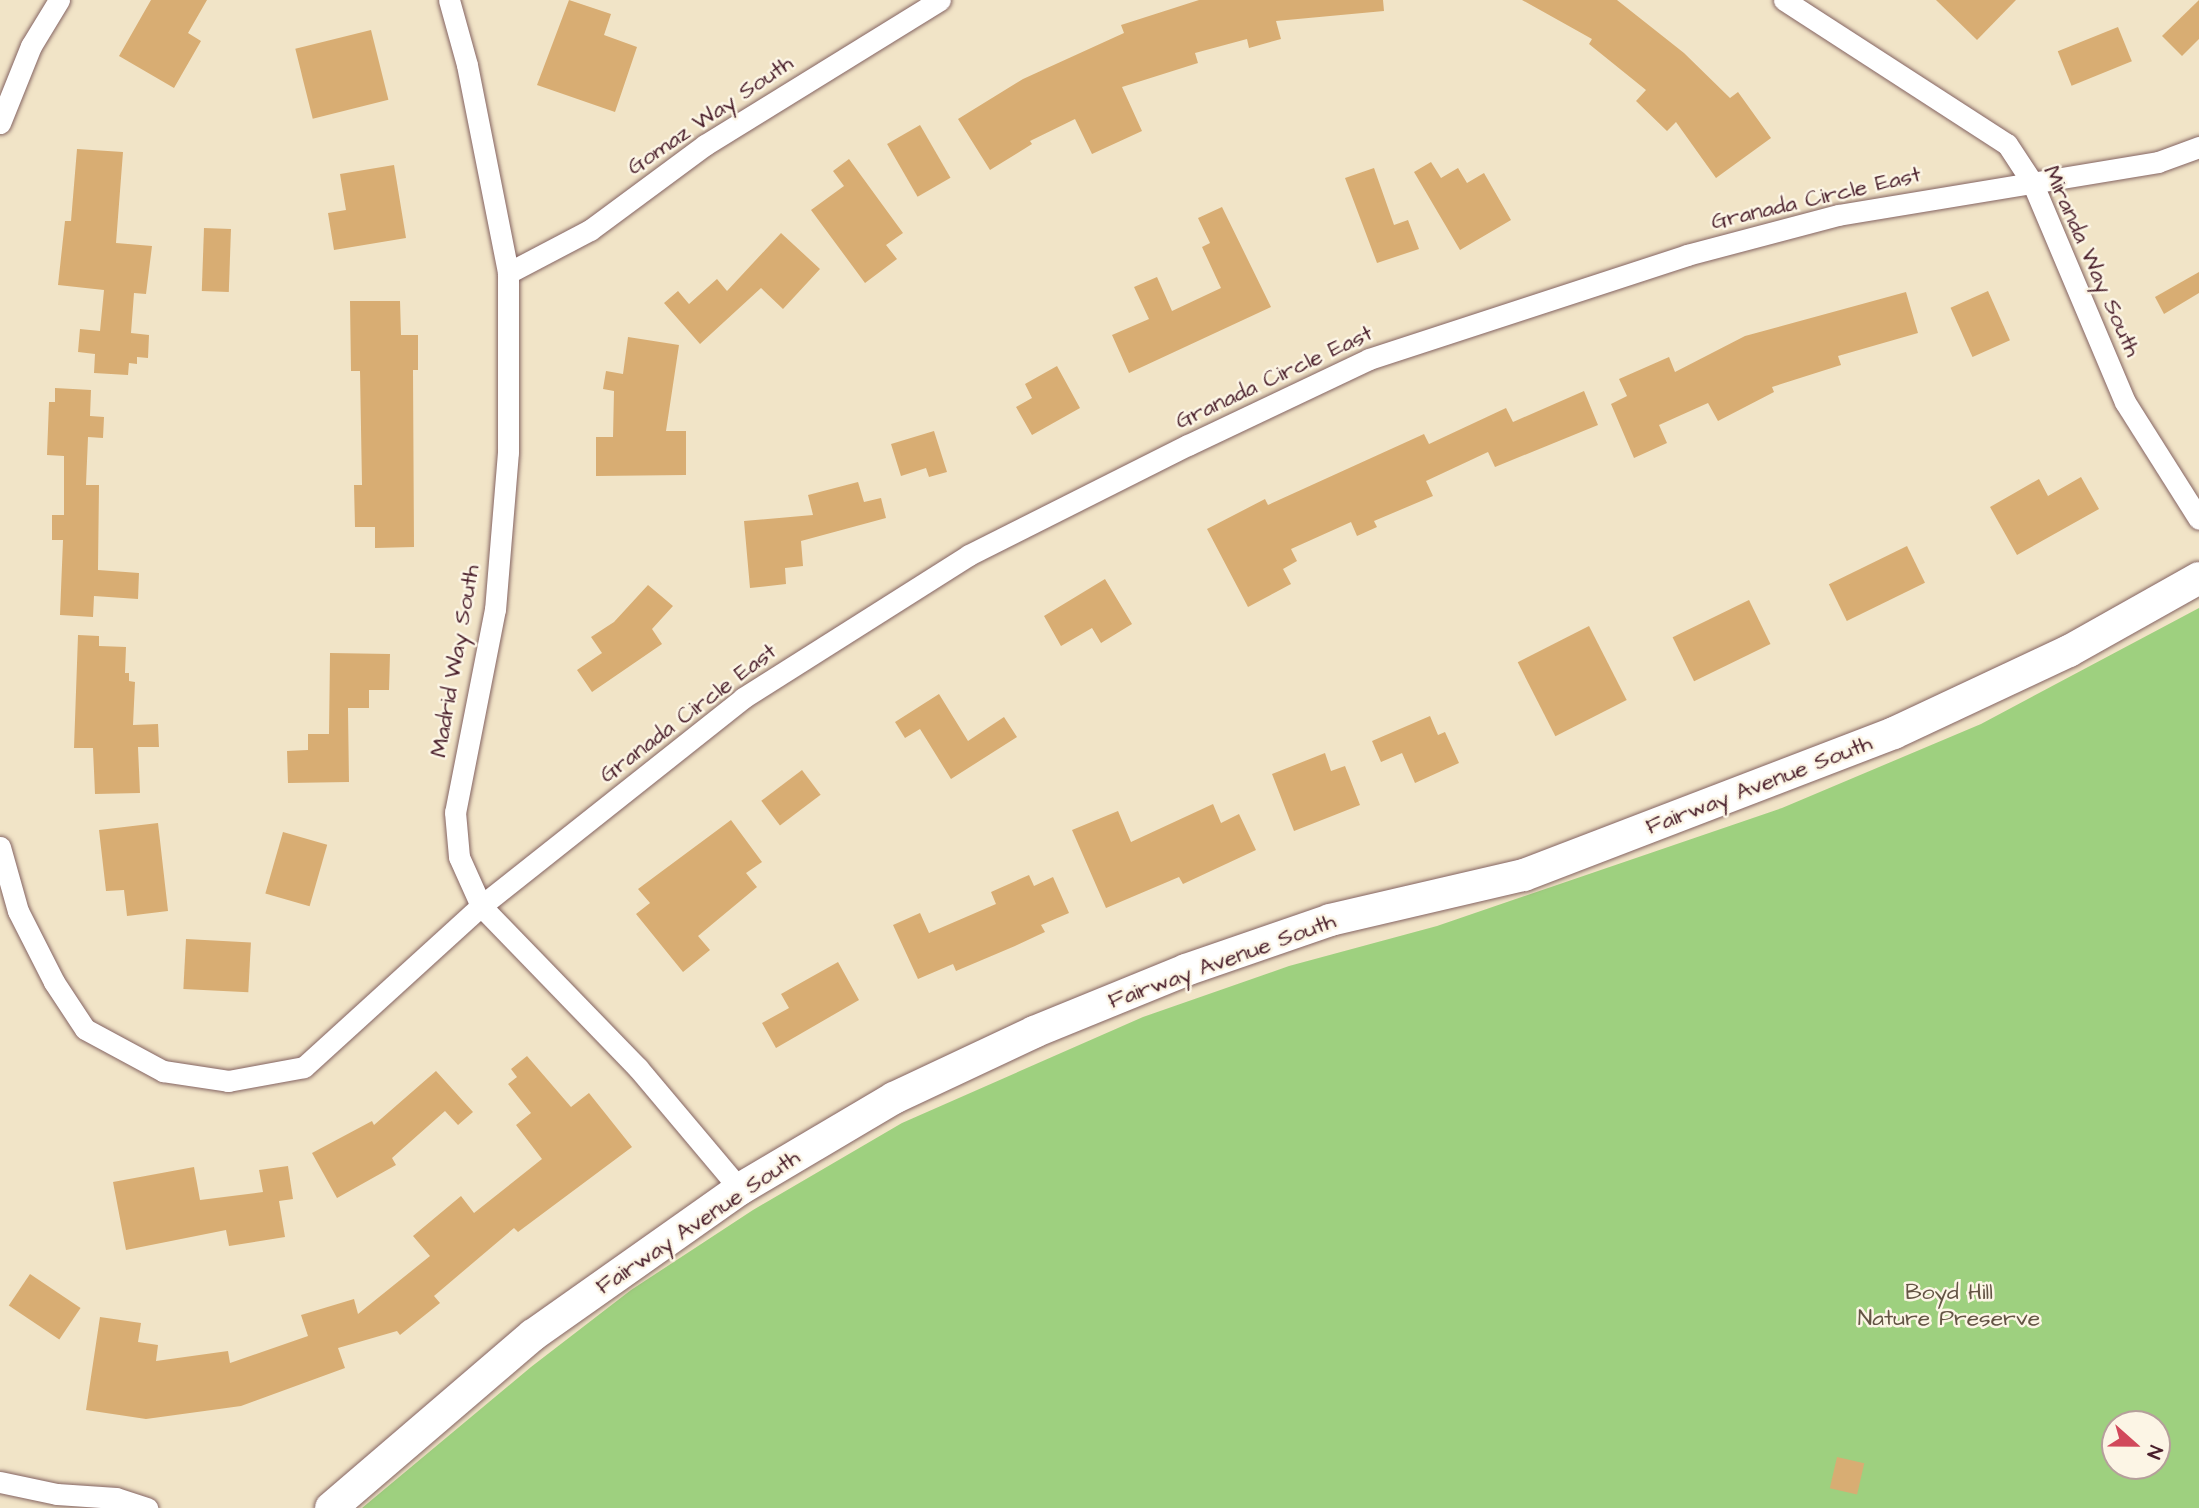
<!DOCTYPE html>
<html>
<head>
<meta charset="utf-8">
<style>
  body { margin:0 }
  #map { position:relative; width:2199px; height:1508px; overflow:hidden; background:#f1e4c7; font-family:"Architects Daughter",sans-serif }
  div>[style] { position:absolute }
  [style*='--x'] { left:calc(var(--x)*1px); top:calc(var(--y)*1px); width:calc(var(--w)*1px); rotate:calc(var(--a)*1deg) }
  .green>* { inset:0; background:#9ed07f }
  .building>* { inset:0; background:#d8ad73; transform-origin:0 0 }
  .roads { filter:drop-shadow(0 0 2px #846462) drop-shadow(0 0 2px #846462) }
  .street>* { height:21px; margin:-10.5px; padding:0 10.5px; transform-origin:10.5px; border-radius:10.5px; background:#fff }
  .secondary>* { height:32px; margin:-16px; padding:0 16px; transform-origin:16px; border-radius:16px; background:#fff }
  span { translate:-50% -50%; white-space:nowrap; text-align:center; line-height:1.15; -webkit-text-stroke:5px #fcf5e5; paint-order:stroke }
  .street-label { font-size:23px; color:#4a1f2b }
  .park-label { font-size:23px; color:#635444 }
  .north { position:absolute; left:2101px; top:1410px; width:70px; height:70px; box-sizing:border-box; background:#fcf5e5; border:2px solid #b59f9b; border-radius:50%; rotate:111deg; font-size:19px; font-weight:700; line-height:28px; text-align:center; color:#4a1f2b }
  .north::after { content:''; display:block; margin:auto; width:24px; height:32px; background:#d1495b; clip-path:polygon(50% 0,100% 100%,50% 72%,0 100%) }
</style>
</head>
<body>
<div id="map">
  <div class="green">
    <i style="clip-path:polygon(evenodd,2199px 608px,2199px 1508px,362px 1508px,531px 1367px,631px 1290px,753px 1210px,902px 1123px,1143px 1017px,1289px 966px,1437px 926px,1782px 808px,1981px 724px,2199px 608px,2115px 1424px,2157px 1424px,2157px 1466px,2115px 1466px,2115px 1424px)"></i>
  </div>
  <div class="building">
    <i style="clip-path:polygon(151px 0,207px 0,188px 33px,201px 41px,174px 88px,119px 56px)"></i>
    <i style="clip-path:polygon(569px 0,611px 14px,604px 35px,637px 47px,615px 112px,537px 85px)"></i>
    <i style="clip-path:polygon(1199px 0,1383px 0,1384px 11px,1276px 21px,1281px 39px,1249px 48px,1247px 39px,1195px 53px,1198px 63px,1122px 87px,1142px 131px,1092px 154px,1075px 119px,1030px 141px,1032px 144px,990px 170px,958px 119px,1023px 79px,1124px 33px,1121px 25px)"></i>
    <i style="clip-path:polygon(1522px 0,1617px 0,1684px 53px,1730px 98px,1738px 92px,1771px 138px,1716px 178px,1676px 122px,1667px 131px,1636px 101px,1646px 90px,1589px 44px,1592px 39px)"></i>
    <i style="clip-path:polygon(1936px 0,2016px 0,1977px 40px)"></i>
    <i style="clip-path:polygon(2199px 0,2199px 39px,2182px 56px,2162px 36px)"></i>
    <i style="left:2118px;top:27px;width:37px;height:65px;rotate:68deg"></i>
    <i style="left:371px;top:30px;width:72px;height:78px;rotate:76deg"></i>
    <i style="left:920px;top:125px;width:61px;height:38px;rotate:60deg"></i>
    <i style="clip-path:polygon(77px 149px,123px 152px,116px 243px,152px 246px,146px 294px,134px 293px,131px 333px,149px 335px,148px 358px,137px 357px,137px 364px,129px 363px,128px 375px,94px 373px,95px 354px,78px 352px,80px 329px,100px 331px,104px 290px,58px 285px,65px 221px,71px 221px)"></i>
    <i style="clip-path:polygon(849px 159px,903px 233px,886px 245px,897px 259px,865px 283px,811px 210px,844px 186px,833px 171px)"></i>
    <i style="clip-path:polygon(1431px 162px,1441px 178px,1458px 168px,1467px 183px,1484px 173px,1511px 220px,1460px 250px,1414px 172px)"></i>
    <i style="clip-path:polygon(394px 165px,406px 238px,334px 250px,328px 213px,346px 210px,340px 174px)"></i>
    <i style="clip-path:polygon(1374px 168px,1394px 225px,1408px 220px,1419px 249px,1377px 263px,1345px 178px)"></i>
    <i style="clip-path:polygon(1222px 207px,1271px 307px,1129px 373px,1112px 335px,1149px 319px,1134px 287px,1157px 277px,1172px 311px,1221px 288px,1202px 247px,1210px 243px,1198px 218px)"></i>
    <i style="left:204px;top:228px;width:27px;height:63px;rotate:2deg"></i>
    <i style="clip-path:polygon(781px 233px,820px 269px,783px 309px,761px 288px,700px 344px,664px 303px,678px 291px,689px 304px,717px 279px,727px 291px)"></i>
    <i style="clip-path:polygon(2199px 272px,2199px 293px,2164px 314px,2155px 297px)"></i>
    <i style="left:1988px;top:291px;width:54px;height:41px;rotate:66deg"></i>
    <i style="clip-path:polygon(1906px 292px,1918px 333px,1838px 356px,1841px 365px,1772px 387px,1774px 392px,1718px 421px,1708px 403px,1659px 425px,1667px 443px,1634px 458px,1611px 404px,1627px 396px,1619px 379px,1669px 357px,1675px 372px,1745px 336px)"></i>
    <i style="clip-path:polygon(350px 301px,400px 301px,401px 335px,418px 335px,418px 370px,413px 370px,414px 547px,375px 548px,375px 527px,355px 527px,354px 485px,362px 485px,360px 371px,351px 371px)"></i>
    <i style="clip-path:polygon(628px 337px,679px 345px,666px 431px,686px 431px,686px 475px,596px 476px,596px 437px,613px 437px,614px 391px,603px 389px,606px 371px,623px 374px)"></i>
    <i style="clip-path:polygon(1057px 366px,1080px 408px,1032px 435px,1016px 407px,1032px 398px,1025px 384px)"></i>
    <i style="clip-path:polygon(55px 388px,91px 390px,90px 416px,104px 417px,103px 438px,88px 437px,86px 485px,99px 485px,98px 570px,139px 573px,138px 599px,94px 596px,93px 617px,60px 615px,63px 540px,52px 540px,52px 515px,64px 515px,64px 456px,47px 455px,49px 402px,55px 402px)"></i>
    <i style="clip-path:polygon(1584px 391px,1598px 425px,1495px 467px,1488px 452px,1426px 481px,1433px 496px,1374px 521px,1377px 527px,1357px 536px,1351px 522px,1291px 549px,1297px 561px,1283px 569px,1291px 584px,1248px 607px,1207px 529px,1265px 499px,1268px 505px,1424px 434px,1429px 444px,1506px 408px,1513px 422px)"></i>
    <i style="clip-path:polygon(934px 431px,947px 472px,929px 477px,926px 468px,901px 476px,891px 444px)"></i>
    <i style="clip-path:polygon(2081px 477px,2099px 509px,2017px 555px,1990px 507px,2039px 479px,2048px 496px)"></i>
    <i style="clip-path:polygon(858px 482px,864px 502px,881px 498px,886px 518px,801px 541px,803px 566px,785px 568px,786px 584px,750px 588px,744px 521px,813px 515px,808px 495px)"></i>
    <i style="left:1907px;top:546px;width:41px;height:87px;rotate:64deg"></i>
    <i style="clip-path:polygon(1105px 579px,1132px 624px,1101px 643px,1092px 628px,1061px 646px,1044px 616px)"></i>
    <i style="clip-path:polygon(648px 585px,673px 606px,652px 629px,662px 644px,592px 692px,577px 670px,602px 653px,591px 637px,614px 622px)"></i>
    <i style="left:1749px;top:600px;width:49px;height:85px;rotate:64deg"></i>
    <i style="left:1589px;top:626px;width:83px;height:80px;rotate:63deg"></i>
    <i style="clip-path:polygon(78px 635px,99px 636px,99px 646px,126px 647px,125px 673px,129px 673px,129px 681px,135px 682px,133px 725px,158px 724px,159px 747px,138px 747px,140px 793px,95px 794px,93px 748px,74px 748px)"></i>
    <i style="clip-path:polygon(330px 653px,390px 654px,389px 690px,369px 690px,369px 708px,348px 708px,349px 782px,288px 783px,287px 751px,308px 750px,308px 734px,329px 734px)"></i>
    <i style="clip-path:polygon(939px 694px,968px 741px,1004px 717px,1017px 737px,951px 779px,920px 729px,905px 738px,895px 722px)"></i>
    <i style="clip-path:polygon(1430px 716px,1438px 735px,1445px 732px,1459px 763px,1415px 783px,1402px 753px,1381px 762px,1372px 741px)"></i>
    <i style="clip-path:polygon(1325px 753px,1331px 771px,1345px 766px,1360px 805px,1294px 831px,1272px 774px)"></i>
    <i style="left:802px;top:770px;width:31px;height:51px;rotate:53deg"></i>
    <i style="clip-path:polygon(1213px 804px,1221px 823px,1239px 814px,1256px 850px,1183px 884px,1179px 877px,1106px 908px,1072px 830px,1118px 811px,1131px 842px)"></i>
    <i style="clip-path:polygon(731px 820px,762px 862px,746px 873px,757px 887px,698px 936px,710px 950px,683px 972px,636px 914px,650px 903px,638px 889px)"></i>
    <i style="clip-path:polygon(158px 823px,168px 911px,127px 916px,124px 890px,106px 891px,99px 830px)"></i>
    <i style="left:283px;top:832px;width:46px;height:64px;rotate:16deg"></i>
    <i style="clip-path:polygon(1029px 875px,1034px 886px,1053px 877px,1069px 913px,1041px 925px,1045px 932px,1015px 946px,956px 971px,953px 964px,918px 979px,893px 925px,920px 913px,929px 933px,996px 904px,991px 892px)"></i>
    <i style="left:186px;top:939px;width:65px;height:50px;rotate:3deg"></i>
    <i style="clip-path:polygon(838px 962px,859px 1000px,776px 1048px,762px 1023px,789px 1008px,781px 994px)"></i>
    <i style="clip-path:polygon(527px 1056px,571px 1107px,589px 1093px,632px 1147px,518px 1232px,514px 1228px,434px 1296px,440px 1303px,400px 1335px,397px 1331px,338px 1348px,345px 1368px,241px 1406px,146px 1419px,86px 1410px,100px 1317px,141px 1323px,138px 1342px,158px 1345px,156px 1361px,228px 1351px,230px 1363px,308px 1336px,301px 1315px,354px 1299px,358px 1314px,430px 1256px,413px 1236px,461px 1196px,474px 1213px,542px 1159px,516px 1125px,531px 1113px,508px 1084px,517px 1077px,511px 1069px)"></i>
    <i style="clip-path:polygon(436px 1071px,473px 1112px,458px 1125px,445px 1111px,392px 1158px,396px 1165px,337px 1198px,312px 1153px,372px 1121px,374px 1125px)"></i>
    <i style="clip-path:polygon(288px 1166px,293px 1199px,279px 1201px,285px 1237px,229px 1246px,226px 1230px,126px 1250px,113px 1182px,194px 1167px,200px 1200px,263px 1192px,259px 1170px)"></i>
    <i style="left:30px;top:1274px;width:61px;height:38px;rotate:34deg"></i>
    <i style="left:1837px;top:1457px;width:28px;height:32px;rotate:13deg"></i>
  </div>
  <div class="roads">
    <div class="street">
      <i style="--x:449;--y:0;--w:67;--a:74.5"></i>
      <i style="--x:467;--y:65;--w:212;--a:78.8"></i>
      <i style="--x:508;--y:273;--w:179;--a:90"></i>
      <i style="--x:508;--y:452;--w:158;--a:94.7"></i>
      <i style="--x:495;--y:609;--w:207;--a:101.1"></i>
      <i style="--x:455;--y:812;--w:45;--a:84.9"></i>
      <i style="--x:459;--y:857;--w:54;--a:65.8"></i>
      <i style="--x:481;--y:906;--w:226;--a:45.9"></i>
      <i style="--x:638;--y:1068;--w:158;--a:49.9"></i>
      <i style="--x:1784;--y:0;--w:265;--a:32.9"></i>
      <i style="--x:2007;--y:144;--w:45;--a:56.7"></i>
      <i style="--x:2032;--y:182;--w:239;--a:67.1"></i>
      <i style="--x:2125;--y:402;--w:138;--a:57.7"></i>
      <i style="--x:0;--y:123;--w:83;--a:-68.1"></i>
      <i style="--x:31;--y:46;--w:54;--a:-58.7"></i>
      <i style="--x:508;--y:273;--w:93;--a:-27.7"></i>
      <i style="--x:590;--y:230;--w:143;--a:-36.5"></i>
      <i style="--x:705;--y:145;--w:276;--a:-31.7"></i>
      <i style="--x:0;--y:847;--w:66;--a:74.3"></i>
      <i style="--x:18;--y:911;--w:80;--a:63.1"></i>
      <i style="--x:54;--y:982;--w:56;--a:56.6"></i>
      <i style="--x:85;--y:1029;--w:89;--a:28.3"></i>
      <i style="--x:163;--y:1071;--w:66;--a:8.7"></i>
      <i style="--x:228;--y:1081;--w:77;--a:-10.4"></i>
      <i style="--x:304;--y:1067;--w:239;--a:-42.3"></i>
      <i style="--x:481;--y:906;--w:335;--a:-38.4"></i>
      <i style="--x:743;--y:698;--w:267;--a:-32.3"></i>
      <i style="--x:969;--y:555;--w:245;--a:-26.7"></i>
      <i style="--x:1188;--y:445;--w:200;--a:-25.4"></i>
      <i style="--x:1369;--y:359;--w:335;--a:-18.1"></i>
      <i style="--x:1687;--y:255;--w:156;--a:-14.8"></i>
      <i style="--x:1838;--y:215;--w:324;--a:-9.4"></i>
      <i style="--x:2158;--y:162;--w:44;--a:-20.1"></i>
      <i style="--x:0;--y:1482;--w:58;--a:11.9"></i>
      <i style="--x:57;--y:1494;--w:59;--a:3.9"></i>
      <i style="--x:116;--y:1498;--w:33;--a:18"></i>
    </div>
    <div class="secondary">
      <i style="--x:331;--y:1508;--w:266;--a:-40.6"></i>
      <i style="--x:533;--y:1335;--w:253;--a:-35.2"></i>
      <i style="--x:740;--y:1189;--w:179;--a:-30.6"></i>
      <i style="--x:894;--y:1098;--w:155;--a:-25.2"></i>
      <i style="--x:1034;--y:1032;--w:164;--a:-22.2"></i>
      <i style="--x:1186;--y:970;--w:152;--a:-19.1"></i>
      <i style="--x:1330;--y:920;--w:199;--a:-13.1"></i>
      <i style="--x:1524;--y:875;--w:396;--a:-21"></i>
      <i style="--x:1894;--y:733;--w:193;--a:-25.1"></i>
      <i style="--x:2069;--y:651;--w:149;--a:-29.3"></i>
    </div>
  </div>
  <div class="street-label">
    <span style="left:710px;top:115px;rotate:-34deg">Gomaz Way South</span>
    <span style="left:1816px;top:198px;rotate:-13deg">Granada Circle East</span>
    <span style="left:2092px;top:261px;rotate:66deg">Miranda Way South</span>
    <span style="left:1274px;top:377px;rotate:-25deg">Granada Circle East</span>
    <span style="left:455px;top:661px;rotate:-80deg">Madrid Way South</span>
    <span style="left:688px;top:713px;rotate:-37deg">Granada Circle East</span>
    <span style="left:1759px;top:785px;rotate:-21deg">Fairway Avenue South</span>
    <span style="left:1222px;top:961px;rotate:-20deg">Fairway Avenue South</span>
    <span style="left:698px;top:1222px;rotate:-34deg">Fairway Avenue South</span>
  </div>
  <div class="park-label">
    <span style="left:1949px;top:1305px">Boyd Hill<br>Nature Preserve</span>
  </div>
  <div class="north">N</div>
</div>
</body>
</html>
